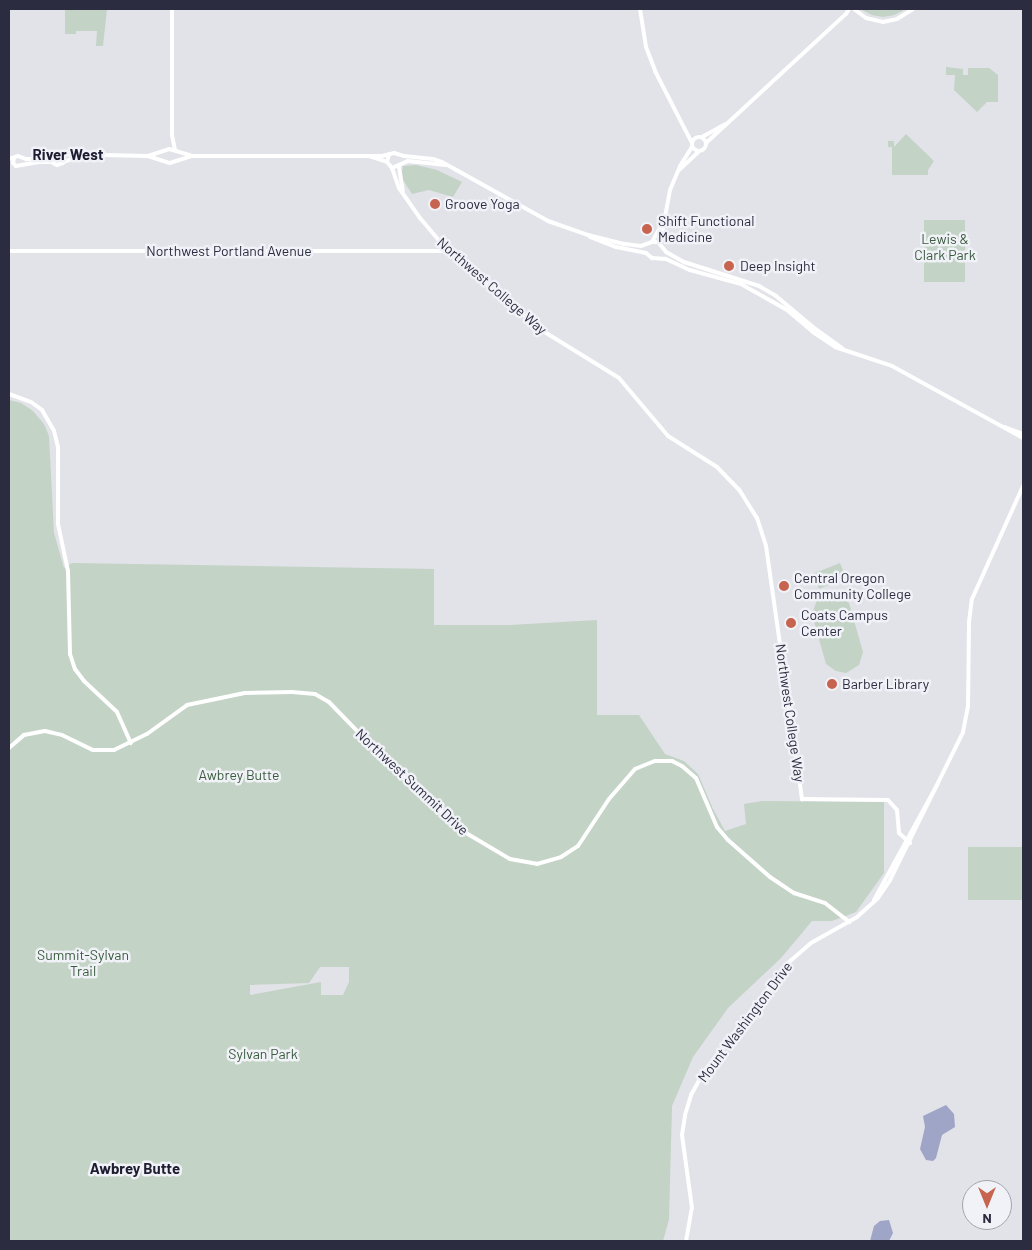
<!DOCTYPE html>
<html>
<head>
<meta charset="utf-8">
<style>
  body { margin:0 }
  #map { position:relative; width:1032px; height:1250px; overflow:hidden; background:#e2e2e9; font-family:Barlow,sans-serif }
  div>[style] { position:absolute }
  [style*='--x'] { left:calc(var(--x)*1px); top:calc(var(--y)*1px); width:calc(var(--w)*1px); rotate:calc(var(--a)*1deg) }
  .green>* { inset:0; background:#c3d3c5; transform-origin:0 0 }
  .water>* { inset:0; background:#9fa5c7 }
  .secondary>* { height:4px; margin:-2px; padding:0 2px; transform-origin:2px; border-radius:2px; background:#fff }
  .secondary>.ring { margin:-2px; padding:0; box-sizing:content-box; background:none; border:4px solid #fff; border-radius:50% }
  .dots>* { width:14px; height:14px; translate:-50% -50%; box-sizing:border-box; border:2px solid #f1f2f7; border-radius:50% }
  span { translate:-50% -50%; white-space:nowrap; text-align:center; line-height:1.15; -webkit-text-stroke:5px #f1f2f7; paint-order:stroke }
  .poi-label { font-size:14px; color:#2b2c40 }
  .left { translate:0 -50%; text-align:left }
  .park-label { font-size:14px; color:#395b3e }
  .street-label { font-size:14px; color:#2b2c40 }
  .neighbourhood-label { font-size:15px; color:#1d1d31; font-weight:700 }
  .frame { position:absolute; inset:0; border:10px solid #2b2c40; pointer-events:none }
  .north { position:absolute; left:962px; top:1180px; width:50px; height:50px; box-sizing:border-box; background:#f1f2f7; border:1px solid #a2a3ae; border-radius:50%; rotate:180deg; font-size:14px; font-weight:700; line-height:20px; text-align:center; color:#2b2c40 }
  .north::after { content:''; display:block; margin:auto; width:18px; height:22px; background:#c6644f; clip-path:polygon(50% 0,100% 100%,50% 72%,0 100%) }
</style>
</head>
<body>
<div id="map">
  <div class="green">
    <i style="clip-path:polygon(65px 9px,107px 9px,103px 46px,96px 46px,97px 31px,76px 31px,76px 34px,65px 34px)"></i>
    <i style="clip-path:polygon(860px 9px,906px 9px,894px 15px,883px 17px,872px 15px)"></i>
    <i style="clip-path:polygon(946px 67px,963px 69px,963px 75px,968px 75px,968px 68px,989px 68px,998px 75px,998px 102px,987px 102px,977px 112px,954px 90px,955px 75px,946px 75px)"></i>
    <i style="clip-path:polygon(906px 134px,934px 161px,928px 170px,928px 175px,892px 175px,892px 147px,888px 147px,888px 141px,894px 141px,894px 147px)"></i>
    <i style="clip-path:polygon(416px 165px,437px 170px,462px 182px,453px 197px,429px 190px,412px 194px,403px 180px,402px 172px,403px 166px)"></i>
    <i style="left:924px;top:220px;width:41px;height:62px"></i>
    <i style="clip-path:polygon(evenodd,9px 400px,21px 403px,33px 411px,44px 424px,49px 436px,54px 533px,64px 568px,72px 563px,434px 569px,434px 625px,510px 625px,597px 620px,597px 715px,639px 715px,665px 754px,684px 761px,698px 774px,713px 809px,725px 831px,746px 824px,744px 804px,762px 801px,884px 802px,884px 873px,856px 912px,832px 921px,812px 921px,781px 958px,728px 1008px,693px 1057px,672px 1106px,669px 1219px,663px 1241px,9px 1241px,9px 400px,320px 967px,349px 967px,349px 982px,343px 995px,321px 995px,321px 982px,250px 995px,250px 985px,309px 983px,320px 967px)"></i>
    <i style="left:840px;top:563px;width:16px;height:29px;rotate:68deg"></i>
    <i style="clip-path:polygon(836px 593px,849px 603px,863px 652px,859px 665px,846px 673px,836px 671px,826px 664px,812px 614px,817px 600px,826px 594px)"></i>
    <i style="left:968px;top:847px;width:55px;height:53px"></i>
  </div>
  <div class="water">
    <i style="clip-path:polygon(946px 1105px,954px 1114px,955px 1127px,942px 1135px,936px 1158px,933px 1161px,926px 1160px,920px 1149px,925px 1127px,923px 1116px)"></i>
    <i style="clip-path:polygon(889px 1220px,893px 1233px,889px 1241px,870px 1241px,874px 1226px,880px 1221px)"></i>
  </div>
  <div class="secondary">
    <i style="--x:172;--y:9;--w:126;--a:90"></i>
    <i style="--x:172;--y:135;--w:15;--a:79"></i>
    <i style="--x:640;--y:9;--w:38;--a:81"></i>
    <i style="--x:646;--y:47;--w:26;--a:69"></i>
    <i style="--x:655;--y:71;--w:81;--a:62.8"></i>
    <i style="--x:854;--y:9;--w:15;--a:37"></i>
    <i style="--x:866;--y:18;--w:17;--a:13"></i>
    <i style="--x:883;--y:22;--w:14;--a:-12"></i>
    <i style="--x:897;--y:19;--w:19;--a:-32"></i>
    <i class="ring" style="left:692px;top:137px;width:10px;height:10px"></i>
    <i style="--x:702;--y:137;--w:26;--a:-29"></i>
    <i style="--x:706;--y:143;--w:190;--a:-42.7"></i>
    <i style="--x:846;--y:14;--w:6;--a:-59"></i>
    <i style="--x:389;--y:154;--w:8;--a:104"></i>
    <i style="--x:387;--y:162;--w:8;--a:50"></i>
    <i style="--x:392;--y:168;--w:17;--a:-24"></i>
    <i style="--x:408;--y:161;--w:38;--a:6"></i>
    <i style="--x:148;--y:156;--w:22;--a:-18"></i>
    <i style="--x:169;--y:149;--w:22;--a:16"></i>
    <i style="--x:369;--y:156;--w:19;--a:18"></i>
    <i style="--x:14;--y:158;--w:5;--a:101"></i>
    <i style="--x:13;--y:163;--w:4;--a:45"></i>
    <i style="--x:16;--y:166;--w:23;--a:-10"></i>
    <i style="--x:39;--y:162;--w:12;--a:0"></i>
    <i style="--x:51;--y:162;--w:7;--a:27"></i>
    <i style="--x:57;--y:165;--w:6;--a:-18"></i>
    <i style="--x:63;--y:163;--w:8;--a:-97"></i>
    <i style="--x:9;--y:159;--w:9;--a:-18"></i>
    <i style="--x:18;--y:156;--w:9;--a:21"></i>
    <i style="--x:26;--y:159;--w:16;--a:0"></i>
    <i style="--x:42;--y:159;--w:18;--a:-16"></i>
    <i style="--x:59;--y:154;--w:89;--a:1.3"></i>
    <i style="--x:148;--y:156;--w:23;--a:18"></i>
    <i style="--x:170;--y:163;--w:23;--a:-18"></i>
    <i style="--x:192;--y:156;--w:190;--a:0"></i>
    <i style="--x:382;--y:156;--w:12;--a:-14"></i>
    <i style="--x:394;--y:153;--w:10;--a:17"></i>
    <i style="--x:404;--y:156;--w:29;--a:6"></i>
    <i style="--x:433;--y:159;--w:9;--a:18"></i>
    <i style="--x:442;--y:162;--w:121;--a:29.1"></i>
    <i style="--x:548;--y:221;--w:42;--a:19.3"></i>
    <i style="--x:588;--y:235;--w:38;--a:14"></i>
    <i style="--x:625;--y:244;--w:16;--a:7"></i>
    <i style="--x:641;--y:246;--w:12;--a:-20"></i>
    <i style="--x:652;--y:242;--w:6;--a:0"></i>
    <i style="--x:658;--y:242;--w:13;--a:51"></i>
    <i style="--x:666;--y:252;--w:21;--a:29"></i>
    <i style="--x:684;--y:262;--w:79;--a:17.7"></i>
    <i style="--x:759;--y:286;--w:20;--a:30"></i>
    <i style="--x:776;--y:296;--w:48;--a:40"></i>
    <i style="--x:813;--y:327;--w:36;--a:36"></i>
    <i style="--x:64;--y:162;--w:17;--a:-21"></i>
    <i style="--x:399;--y:167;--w:24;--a:81"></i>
    <i style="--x:392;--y:168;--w:21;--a:71"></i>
    <i style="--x:399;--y:188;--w:37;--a:55"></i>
    <i style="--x:420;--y:218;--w:43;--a:49.7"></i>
    <i style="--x:448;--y:251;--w:124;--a:40.1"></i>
    <i style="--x:543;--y:331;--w:89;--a:31.7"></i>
    <i style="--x:619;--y:378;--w:76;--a:49.8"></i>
    <i style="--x:668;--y:436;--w:58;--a:32.3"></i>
    <i style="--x:717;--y:467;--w:33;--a:46"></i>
    <i style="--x:740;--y:491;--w:32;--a:58"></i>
    <i style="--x:757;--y:518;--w:29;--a:72"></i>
    <i style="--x:766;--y:546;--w:256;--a:81.9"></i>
    <i style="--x:802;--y:799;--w:86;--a:0.7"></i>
    <i style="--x:888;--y:800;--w:13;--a:48"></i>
    <i style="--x:897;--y:810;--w:23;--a:85"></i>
    <i style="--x:899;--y:833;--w:15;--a:42"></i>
    <i style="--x:679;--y:170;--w:26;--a:-43"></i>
    <i style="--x:590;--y:237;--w:28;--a:21"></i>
    <i style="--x:616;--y:247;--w:31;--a:11"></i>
    <i style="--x:652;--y:242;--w:21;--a:-61"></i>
    <i style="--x:660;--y:244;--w:55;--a:-79.5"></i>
    <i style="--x:670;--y:190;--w:26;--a:-67"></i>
    <i style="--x:680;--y:166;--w:22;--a:-58"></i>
    <i style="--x:9;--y:251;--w:439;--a:0"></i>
    <i style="--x:646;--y:253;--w:8;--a:40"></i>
    <i style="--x:652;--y:258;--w:14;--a:4"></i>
    <i style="--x:666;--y:259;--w:26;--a:25"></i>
    <i style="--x:690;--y:270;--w:53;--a:15.4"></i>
    <i style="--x:741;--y:284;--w:53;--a:29.5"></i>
    <i style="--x:787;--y:310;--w:34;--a:40"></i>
    <i style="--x:813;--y:332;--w:27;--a:34"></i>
    <i style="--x:835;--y:347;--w:60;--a:18.4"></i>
    <i style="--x:892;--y:366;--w:149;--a:28.8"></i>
    <i style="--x:9;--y:394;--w:23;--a:20"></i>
    <i style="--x:31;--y:402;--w:14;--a:36"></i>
    <i style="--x:42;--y:410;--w:24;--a:60"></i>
    <i style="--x:54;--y:431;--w:16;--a:76"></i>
    <i style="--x:58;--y:447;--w:77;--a:90"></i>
    <i style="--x:58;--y:524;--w:48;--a:78"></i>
    <i style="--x:68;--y:571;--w:83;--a:88.6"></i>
    <i style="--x:70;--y:654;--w:16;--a:72"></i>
    <i style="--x:75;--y:669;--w:15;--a:53"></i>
    <i style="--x:84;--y:681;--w:45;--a:43.2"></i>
    <i style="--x:117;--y:712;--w:34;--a:66"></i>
    <i style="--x:1004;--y:427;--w:20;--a:20"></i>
    <i style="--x:9;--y:748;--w:20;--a:-41"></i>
    <i style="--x:24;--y:735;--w:21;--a:-11"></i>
    <i style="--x:45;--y:731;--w:17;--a:13"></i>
    <i style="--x:62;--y:735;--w:34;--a:26"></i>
    <i style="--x:93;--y:750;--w:21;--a:0"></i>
    <i style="--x:114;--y:750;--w:37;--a:-26"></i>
    <i style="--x:147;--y:734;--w:49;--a:-35.9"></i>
    <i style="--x:187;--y:705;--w:59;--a:-11.7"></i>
    <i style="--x:245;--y:693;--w:47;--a:-1.2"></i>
    <i style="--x:292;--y:692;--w:23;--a:5"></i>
    <i style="--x:315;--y:694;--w:16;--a:30"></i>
    <i style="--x:329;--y:702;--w:42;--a:46"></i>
    <i style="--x:358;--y:732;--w:142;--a:43.6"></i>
    <i style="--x:461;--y:830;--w:57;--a:30.6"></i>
    <i style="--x:510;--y:859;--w:27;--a:10"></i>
    <i style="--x:537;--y:864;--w:25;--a:-16"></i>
    <i style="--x:561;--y:857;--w:20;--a:-33"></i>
    <i style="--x:578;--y:846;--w:56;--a:-56.6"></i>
    <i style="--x:609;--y:799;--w:40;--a:-49"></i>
    <i style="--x:635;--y:769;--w:22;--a:-22"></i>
    <i style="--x:655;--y:761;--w:17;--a:0"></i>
    <i style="--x:672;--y:761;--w:11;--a:27"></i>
    <i style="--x:682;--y:766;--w:18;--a:41"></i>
    <i style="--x:696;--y:778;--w:53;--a:66.8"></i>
    <i style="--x:717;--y:827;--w:17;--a:50"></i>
    <i style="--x:728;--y:840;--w:56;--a:41.4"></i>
    <i style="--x:770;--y:877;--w:29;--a:34"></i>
    <i style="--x:794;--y:893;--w:33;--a:18"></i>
    <i style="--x:825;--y:903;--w:31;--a:38"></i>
    <i style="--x:874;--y:900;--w:133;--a:-61.3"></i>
    <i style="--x:686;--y:1241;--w:34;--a:-80"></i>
    <i style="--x:692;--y:1208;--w:74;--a:-97.8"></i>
    <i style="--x:682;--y:1135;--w:20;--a:-81"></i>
    <i style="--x:685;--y:1115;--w:21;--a:-73"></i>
    <i style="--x:691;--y:1095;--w:25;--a:-61"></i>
    <i style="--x:703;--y:1073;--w:139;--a:-52.3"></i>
    <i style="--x:788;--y:963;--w:30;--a:-41"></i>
    <i style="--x:811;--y:943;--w:53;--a:-29.5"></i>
    <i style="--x:857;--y:917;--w:28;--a:-42"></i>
    <i style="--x:878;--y:898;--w:22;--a:-56"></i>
    <i style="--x:890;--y:880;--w:165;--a:-63.7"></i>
    <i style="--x:963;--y:732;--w:25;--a:-79"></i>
    <i style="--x:968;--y:707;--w:85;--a:-89.3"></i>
    <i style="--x:969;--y:622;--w:23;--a:-83"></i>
    <i style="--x:972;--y:599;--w:124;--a:-65.7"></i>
  </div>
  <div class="dots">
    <i style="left:435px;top:204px;background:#c6644f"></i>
    <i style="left:647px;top:229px;background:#c6644f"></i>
    <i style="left:729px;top:266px;background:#c6644f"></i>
    <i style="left:784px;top:586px;background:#c6644f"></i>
    <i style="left:791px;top:623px;background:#c6644f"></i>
    <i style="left:832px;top:684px;background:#c6644f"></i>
  </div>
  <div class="poi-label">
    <span class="left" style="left:445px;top:204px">Groove Yoga</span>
    <span class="left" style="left:658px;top:229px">Shift Functional<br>Medicine</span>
    <span class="left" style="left:740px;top:266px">Deep Insight</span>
    <span class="left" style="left:794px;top:586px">Central Oregon<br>Community College</span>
    <span class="left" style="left:801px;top:623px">Coats Campus<br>Center</span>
    <span class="left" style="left:842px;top:684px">Barber Library</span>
  </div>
  <div class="park-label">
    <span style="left:945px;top:247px">Lewis &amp;<br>Clark Park</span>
    <span style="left:239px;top:775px">Awbrey Butte</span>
    <span style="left:83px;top:963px">Summit-Sylvan<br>Trail</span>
    <span style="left:263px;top:1054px">Sylvan Park</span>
  </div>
  <div class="street-label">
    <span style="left:229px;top:251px">Northwest Portland Avenue</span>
    <span style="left:492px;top:286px;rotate:41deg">Northwest College Way</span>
    <span style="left:790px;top:713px;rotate:82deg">Northwest College Way</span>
    <span style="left:412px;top:782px;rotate:43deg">Northwest Summit Drive</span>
    <span style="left:745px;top:1022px;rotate:-53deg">Mount Washington Drive</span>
  </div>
  <div class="neighbourhood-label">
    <span style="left:68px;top:155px">River West</span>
    <span style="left:135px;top:1169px">Awbrey Butte</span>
  </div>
  <div class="frame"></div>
  <div class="north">N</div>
</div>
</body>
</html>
